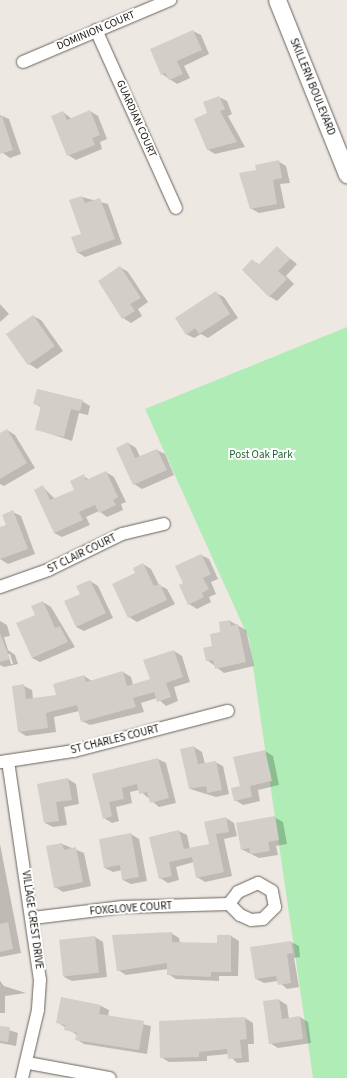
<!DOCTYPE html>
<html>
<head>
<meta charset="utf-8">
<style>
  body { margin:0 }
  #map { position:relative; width:347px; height:1078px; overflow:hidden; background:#eee8e3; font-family:"Source Sans 3",sans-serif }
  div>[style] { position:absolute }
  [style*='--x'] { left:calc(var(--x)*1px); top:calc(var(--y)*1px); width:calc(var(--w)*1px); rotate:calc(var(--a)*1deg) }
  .green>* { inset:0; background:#b0edb6 }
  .shadow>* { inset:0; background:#0003 }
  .building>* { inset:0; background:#d3cec8; transform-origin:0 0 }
  .roads { filter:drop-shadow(0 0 1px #68635e) drop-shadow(0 0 1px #68635e) }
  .street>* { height:12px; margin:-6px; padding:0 6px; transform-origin:6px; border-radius:6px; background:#fff }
  .secondary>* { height:17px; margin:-8.5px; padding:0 8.5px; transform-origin:8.5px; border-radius:8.5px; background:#fff }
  span { translate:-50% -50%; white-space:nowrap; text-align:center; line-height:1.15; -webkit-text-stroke:4px #fff; paint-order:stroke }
  .street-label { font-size:11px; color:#171614 }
  .park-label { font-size:11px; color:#1d642c }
</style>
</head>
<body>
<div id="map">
  <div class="green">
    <i style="clip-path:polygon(347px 327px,347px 1078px,313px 1078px,249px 639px,145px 409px)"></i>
  </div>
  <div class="shadow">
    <i style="clip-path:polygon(193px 31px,201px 35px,209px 54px,184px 66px,190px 78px,177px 84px,162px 74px)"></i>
    <i style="clip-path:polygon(219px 97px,227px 101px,232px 114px,228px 116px,245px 147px,215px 154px,207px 149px,209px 114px)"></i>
    <i style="clip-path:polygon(90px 111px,98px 116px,107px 139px,100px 142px,102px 149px,76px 160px,68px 155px,63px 112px,72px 119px)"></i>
    <i style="clip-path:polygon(0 115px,9px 119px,21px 154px,10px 158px,0 151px)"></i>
    <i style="clip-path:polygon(278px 161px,286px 166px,290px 183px,280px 184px,285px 208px,259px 213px,250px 208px,257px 170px)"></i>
    <i style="clip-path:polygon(82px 197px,108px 204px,122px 244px,85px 257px,77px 252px,82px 234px)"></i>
    <i style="clip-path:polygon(277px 248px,297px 264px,286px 276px,294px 284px,277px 301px,269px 296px,252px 260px,260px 265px)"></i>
    <i style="clip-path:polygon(120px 267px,128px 272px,148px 302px,138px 309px,142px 316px,131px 323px,123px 318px)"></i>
    <i style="clip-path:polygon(216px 293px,224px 297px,238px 318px,208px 338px,201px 334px,194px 338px,186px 334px)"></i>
    <i style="clip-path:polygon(0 304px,9px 314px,0 322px)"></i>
    <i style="clip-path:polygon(33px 316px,41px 320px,63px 351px,37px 369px,29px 364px)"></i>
    <i style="clip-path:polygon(82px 401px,90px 406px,88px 415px,79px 413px,72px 441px,36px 429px,42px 408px,34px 403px)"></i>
    <i style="clip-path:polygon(7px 430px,15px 435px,35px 468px,4px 486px,0 484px,0 434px)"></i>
    <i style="clip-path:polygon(128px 443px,136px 448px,140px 457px,157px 450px,165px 454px,174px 475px,142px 489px,134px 484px)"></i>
    <i style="clip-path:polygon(106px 472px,114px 477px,126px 502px,121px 504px,123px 510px,107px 517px,99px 511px,86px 517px,90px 525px,62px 537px,54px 533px,43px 487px,55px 499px,75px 490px,83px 476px,90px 480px)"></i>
    <i style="clip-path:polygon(13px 512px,21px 516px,35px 554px,8px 564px,0 559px,0 528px,7px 526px)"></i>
    <i style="clip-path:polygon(201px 555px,209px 559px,218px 579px,211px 582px,216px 594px,209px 597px,211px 602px,197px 609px,189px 604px,185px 584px)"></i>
    <i style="clip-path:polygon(143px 564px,151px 569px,159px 585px,167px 589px,175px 604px,137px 622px,129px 617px,136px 573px)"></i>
    <i style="clip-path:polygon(90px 581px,98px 586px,113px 618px,84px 631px,76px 627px,81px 594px)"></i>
    <i style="clip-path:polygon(43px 602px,51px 607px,75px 647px,40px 662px,32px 658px,36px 616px)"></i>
    <i style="clip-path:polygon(evenodd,0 621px,7px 625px,10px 636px,4px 637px,8px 650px,15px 655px,18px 664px,4px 667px,0 665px,0 621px,8px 654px,10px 654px,13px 664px,11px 664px,8px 654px)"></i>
    <i style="clip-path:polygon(230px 621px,246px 630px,254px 666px,224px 673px,207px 660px)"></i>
    <i style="clip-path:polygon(174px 651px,182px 656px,190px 682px,174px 687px,178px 701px,166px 706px,157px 698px,141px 703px,144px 712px,90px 725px,82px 721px,79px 711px,54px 717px,56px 732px,26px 736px,18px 731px,24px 686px,32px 690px,33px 699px,57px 696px,84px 676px,92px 681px,123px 672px,131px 677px,133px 685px,151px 680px)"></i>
    <i style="clip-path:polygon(194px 747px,202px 752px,205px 764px,215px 762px,223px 766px,229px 794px,216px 797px,190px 789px)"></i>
    <i style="clip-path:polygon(265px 751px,273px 756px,279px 785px,258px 790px,260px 801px,243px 805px,235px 800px)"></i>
    <i style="clip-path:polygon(158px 759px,166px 763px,176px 803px,159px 807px,139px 790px,130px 792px,132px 803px,116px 807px,119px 821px,112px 823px,104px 818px,94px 775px)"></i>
    <i style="clip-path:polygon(68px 779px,76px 784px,79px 804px,64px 807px,67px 825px,53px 827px,45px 823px)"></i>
    <i style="clip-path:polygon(274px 817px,283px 822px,287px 844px,276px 846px,278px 855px,259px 858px,241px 849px)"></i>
    <i style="clip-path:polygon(226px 818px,234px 823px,237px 836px,224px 839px,232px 876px,205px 882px,197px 877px,194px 862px,176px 867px,179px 880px,168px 883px,160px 878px,179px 831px,187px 835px,190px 849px,210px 845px,205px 823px)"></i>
    <i style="clip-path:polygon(131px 834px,139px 839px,147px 881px,131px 884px,123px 880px,122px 870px,113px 872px,105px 868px)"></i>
    <i style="clip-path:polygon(0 844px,21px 953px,0 957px)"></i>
    <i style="clip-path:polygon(62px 844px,84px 853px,91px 886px,63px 892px,55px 887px)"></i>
    <i style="clip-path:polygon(171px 933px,179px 938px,180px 943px,218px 944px,231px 936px,239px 941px,238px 976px,219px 976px,219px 981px,176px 979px,168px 974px,168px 969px,126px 975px,118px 970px)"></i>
    <i style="clip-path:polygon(95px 937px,103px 942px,107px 977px,72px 981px,64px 977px)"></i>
    <i style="clip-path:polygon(291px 942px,299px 946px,300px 957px,294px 958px,299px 987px,287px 989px,278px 981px,264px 983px,256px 979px)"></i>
    <i style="clip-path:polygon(0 981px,4px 986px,26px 993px,5px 996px,5px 1013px,0 1013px)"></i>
    <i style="clip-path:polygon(62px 998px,101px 1006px,109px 1010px,108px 1017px,151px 1026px,147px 1054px,84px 1044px,76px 1039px,77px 1035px,57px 1022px)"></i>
    <i style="clip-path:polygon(279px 1000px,287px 1005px,289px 1019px,300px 1017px,308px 1022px,311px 1043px,278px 1048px,270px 1043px)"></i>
    <i style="clip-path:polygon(245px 1018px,253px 1023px,254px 1044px,248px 1044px,249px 1062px,237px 1063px,228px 1054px,207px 1056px,207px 1061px,169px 1062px,161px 1057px)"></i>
    <i style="clip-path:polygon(0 1027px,18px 1033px,16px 1046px,0 1043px)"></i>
  </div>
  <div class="building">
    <i style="clip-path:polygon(193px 30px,202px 50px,177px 61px,183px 74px,169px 80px,165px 73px,161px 75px,150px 49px)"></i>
    <i style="clip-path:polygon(219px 96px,225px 109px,220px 111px,237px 142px,207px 150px,194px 119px,207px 113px,203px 102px)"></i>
    <i style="clip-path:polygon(90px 110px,100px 135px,92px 138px,95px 145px,67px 156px,51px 116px,63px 111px,67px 120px)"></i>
    <i style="clip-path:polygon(2px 116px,13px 150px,0 154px,0 117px)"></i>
    <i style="clip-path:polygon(279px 160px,282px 178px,273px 180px,277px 204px,250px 209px,239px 173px,256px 170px,255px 165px)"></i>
    <i style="clip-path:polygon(82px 196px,85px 203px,100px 198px,115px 239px,77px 253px,71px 237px,81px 234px,69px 200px)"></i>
    <i style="clip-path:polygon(277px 246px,290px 259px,278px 271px,287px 279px,269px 297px,242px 270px,252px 259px,258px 265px)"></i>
    <i style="clip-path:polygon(120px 266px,141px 298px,130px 304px,135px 311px,122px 319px,98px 281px)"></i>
    <i style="clip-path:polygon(216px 291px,230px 314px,199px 334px,195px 328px,186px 335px,175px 318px)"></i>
    <i style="left:33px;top:315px;width:38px;height:33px;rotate:55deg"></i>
    <i style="clip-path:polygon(37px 389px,83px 400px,80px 411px,71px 409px,64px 437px,35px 430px,41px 406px,33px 404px)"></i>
    <i style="clip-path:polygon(7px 429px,27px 463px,0 479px,0 433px)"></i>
    <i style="clip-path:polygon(128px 442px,135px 458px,157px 449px,167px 470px,133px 485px,116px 448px)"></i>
    <i style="clip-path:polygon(106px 471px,118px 497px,113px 500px,116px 505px,99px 513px,95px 505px,79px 512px,83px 520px,54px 533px,34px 490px,43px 485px,50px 500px,74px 490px,70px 481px,84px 474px,86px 480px)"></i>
    <i style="clip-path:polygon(13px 510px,28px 549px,0 559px,0 527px,6px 525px,2px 515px)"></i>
    <i style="clip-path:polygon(201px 554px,211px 574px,203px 578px,209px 589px,202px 593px,204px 597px,188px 605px,179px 585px,183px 583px,175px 566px)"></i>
    <i style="clip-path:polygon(143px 563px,154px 586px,160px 584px,167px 600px,128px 618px,112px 584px,135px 573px,133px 568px)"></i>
    <i style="clip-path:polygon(90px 580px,106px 613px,76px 627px,64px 601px,80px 594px,76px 586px)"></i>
    <i style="clip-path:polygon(43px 601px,55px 628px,60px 626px,68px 642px,32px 658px,16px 623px,35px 615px,31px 606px)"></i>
    <i style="clip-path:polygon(230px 620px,231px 626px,238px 624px,246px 662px,215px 669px,213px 660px,206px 661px,203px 648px,212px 646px,210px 634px,220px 632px,219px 622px)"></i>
    <i style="clip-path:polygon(0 633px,10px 659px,0 662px)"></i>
    <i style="clip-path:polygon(174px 650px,183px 677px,166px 683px,171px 697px,157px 702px,154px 692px,133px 698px,136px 707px,81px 722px,77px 705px,46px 713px,48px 728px,18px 732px,12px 686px,24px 684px,26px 699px,56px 695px,53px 684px,84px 675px,86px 682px,123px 671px,127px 686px,150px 679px,143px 660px)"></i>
    <i style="clip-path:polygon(194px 746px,198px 764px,216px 761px,222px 790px,207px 793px,206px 786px,189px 789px,180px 749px)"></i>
    <i style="clip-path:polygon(265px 750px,272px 781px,250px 786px,252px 797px,234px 801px,231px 788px,240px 786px,233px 757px)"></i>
    <i style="clip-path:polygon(158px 758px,169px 798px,150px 803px,147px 792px,139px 794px,137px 784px,122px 788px,124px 799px,109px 802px,112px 816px,103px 819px,92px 774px)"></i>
    <i style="clip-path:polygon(68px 778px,72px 800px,56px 802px,59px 821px,44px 823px,37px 784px)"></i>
    <i style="clip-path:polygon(275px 816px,279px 840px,268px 842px,270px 851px,250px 854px,249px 848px,241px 850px,236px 823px)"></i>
    <i style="clip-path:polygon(226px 817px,229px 832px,216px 834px,224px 872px,196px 878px,192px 857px,169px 862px,172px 876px,159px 879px,149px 837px,179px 830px,184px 849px,209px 844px,204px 822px)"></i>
    <i style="clip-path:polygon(131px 833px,139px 877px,122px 880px,120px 865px,104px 868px,99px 839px)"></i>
    <i style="clip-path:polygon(62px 843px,64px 850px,76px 847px,83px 882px,54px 888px,46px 846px)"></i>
    <i style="clip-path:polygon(8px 922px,13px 949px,0 952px,0 924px)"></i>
    <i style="clip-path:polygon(172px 932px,172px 942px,217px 943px,217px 935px,231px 935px,231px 972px,211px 972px,211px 977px,167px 975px,167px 963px,117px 971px,112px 935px)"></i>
    <i style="left:95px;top:936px;width:37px;height:36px;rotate:84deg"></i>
    <i style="clip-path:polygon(291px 941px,293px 953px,287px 954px,291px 983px,278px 985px,276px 976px,255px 979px,250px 947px)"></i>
    <i style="clip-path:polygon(61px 997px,101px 1005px,99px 1014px,144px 1021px,139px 1050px,75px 1040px,77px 1033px,64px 1030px,65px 1025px,56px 1023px)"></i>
    <i style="clip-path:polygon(279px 999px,282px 1019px,300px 1016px,303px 1039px,269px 1044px,263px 1001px)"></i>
    <i style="clip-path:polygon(245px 1017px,247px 1039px,240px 1040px,242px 1058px,228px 1059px,227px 1049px,199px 1052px,199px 1057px,160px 1058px,159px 1021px)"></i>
    <i style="clip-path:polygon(0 1026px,10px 1027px,8px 1042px,0 1041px)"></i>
  </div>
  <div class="roads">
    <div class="street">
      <i style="--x:96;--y:30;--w:195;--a:65.8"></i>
      <i style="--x:23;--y:62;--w:160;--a:-22.9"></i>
      <i style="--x:0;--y:587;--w:51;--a:-19.5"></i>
      <i style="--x:48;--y:570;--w:82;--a:-25.9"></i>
      <i style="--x:122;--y:534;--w:43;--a:-13.4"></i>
      <i style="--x:8;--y:761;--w:221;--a:81.7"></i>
      <i style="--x:40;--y:980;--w:30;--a:94"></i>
      <i style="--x:38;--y:1010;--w:70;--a:103.2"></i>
      <i style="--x:1;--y:762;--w:74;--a:-8.6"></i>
      <i style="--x:74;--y:751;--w:159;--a:-14.6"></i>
      <i style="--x:33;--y:918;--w:90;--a:-7"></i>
      <i style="--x:122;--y:907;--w:107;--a:-1.6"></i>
      <i style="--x:229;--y:904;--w:16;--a:45"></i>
      <i style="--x:240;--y:915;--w:12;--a:24"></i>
      <i style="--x:251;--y:920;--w:12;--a:-5"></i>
      <i style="--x:263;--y:919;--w:17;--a:-45"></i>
      <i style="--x:275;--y:907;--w:16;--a:-101"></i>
      <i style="--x:272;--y:891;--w:16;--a:-150"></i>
      <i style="--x:258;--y:883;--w:22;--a:156"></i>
      <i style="--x:238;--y:892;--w:15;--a:127"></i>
      <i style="--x:28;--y:1063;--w:83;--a:10.4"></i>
    </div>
    <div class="secondary">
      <i style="--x:277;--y:0;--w:188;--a:68.1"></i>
    </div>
  </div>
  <div class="street-label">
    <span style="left:96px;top:31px;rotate:-23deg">DOMINION COURT</span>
    <span style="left:312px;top:87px;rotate:68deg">SKILLERN BOULEVARD</span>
    <span style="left:136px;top:119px;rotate:66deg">GUARDIAN COURT</span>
    <span style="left:82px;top:554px;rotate:-26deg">ST CLAIR COURT</span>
    <span style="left:115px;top:740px;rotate:-14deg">ST CHARLES COURT</span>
    <span style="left:131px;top:909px;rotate:-4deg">FOXGLOVE COURT</span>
    <span style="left:32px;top:920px;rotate:82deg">VILLAGE CREST DRIVE</span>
  </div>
  <div class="park-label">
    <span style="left:261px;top:455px">Post Oak Park</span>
  </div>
</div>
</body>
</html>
